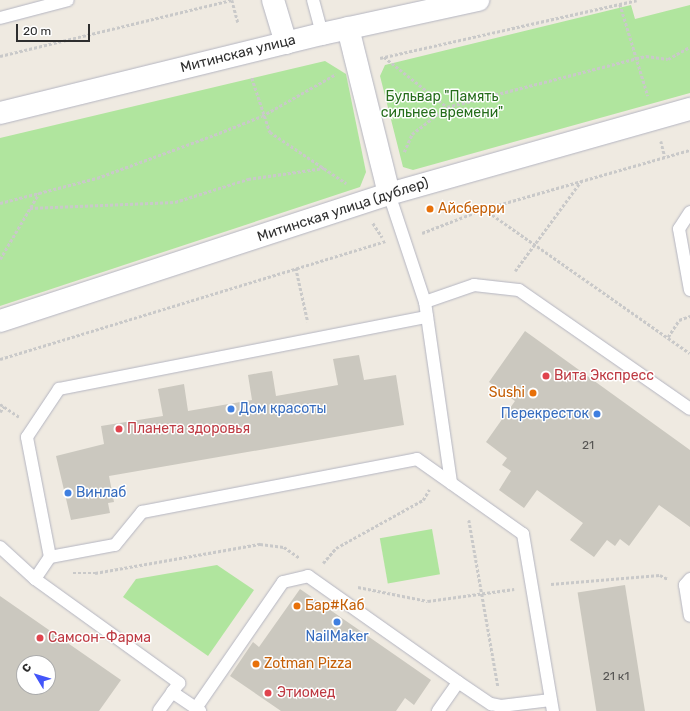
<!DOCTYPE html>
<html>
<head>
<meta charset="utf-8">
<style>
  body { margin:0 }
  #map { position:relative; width:690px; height:711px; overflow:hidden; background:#efeae1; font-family:Rubik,sans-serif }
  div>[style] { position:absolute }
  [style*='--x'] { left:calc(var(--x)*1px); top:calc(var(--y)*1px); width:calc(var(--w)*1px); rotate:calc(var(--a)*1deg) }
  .green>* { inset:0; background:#b0e59e; transform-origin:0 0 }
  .building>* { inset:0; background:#cbc8bf; transform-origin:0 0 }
  .path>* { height:2.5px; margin-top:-1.25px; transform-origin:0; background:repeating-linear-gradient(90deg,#c9c9c9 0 3px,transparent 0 5px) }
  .roads { filter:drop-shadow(0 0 1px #b4b5c1) drop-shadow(0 0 1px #b4b5c1) }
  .service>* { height:12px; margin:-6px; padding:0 6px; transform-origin:6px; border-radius:6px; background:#fff }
  .minor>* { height:22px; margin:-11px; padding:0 11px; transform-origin:11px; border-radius:11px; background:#fff }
  .secondary>* { height:22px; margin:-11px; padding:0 11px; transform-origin:11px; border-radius:11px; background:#fff }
  .dots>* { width:11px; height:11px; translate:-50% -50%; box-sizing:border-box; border:2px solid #fff; border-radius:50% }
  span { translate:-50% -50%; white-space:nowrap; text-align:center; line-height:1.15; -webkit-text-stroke:3px #fff; paint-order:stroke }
  .number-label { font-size:12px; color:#555452 }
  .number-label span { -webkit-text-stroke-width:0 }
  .street-label { font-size:14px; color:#2e2e2e }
  .park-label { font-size:14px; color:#256d1b }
  .food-label { font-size:14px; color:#c56008 }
  .left { translate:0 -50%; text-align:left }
  .right { translate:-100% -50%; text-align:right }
  .health-label { font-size:14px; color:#be3a42 }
  .shop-label { font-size:14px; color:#366cbe }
  .north { position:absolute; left:16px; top:655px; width:40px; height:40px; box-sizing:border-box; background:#fff; border:1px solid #ababab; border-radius:50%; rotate:308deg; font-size:11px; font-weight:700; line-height:16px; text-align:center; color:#2e2e2e }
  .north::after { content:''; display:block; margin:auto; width:14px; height:18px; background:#4355fa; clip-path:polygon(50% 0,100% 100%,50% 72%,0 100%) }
  .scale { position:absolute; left:16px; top:24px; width:74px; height:18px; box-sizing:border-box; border:2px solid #2e2e2e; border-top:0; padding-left:5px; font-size:12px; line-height:14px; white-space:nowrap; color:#2e2e2e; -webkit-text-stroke:3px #fff; paint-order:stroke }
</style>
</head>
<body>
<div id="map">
  <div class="green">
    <i style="clip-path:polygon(631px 5px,635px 19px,690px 5px,690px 93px,413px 170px,403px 167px,380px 76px,385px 65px)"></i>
    <i style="clip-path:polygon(325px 61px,346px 74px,366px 172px,360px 187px,0 306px,0 138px)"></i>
    <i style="left:432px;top:529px;width:46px;height:53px;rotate:80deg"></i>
    <i style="clip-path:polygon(217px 565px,254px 590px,208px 656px,123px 597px,136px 579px)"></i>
  </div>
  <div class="building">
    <i style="clip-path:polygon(525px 331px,690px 450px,690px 527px,659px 505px,629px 546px,620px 539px,615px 546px,607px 540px,594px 557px,570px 540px,583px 523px,537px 490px,524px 508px,499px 490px,511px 471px,502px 465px,507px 458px,486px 442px,515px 401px,489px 382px)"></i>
    <i style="clip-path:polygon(359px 355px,364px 380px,396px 375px,404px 425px,109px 476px,114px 502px,108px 503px,110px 513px,71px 520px,56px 456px,104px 444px,101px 426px,163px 416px,158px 389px,184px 384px,188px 411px,252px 400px,248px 375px,259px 373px,272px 371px,276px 396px,338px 385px,333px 359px)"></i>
    <i style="left:625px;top:585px;width:128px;height:48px;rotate:81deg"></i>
    <i style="clip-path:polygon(300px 589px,431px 680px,414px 705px,405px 698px,396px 711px,281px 711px,230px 676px,253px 642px,259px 647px)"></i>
    <i style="clip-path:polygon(evenodd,0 596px,121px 680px,99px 711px,0 711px,0 596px,24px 663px,48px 663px,48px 687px,24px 687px,24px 663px)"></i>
  </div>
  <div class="path">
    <i style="--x:232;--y:0;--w:23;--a:75"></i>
    <i style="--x:620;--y:4;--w:96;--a:73.1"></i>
    <i style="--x:0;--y:56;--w:238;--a:-13.6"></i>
    <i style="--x:384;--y:57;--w:80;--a:38.4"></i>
    <i style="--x:380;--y:58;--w:263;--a:-12.7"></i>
    <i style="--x:252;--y:78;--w:57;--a:71.6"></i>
    <i style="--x:270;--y:132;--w:92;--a:33.9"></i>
    <i style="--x:661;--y:141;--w:16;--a:76"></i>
    <i style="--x:404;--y:152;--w:20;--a:-66"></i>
    <i style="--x:412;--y:134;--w:44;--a:-37.6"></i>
    <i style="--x:447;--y:107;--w:205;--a:-14.4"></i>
    <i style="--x:646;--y:56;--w:22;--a:8"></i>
    <i style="--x:668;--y:59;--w:25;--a:-29"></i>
    <i style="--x:0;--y:203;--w:100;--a:-14.5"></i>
    <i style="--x:97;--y:178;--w:130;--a:-20.2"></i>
    <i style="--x:219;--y:133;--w:46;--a:-21.6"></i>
    <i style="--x:262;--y:116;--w:85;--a:-29.6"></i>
    <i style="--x:30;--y:208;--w:145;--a:-2.4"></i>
    <i style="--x:175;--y:202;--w:77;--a:-17.5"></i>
    <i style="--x:248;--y:179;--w:77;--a:-8.2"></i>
    <i style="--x:484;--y:209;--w:251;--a:35"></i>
    <i style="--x:373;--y:223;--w:17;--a:57"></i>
    <i style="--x:422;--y:233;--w:66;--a:-21.2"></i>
    <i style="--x:484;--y:209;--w:214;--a:-16"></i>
    <i style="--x:0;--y:259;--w:77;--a:-59.4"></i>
    <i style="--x:296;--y:268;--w:55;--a:77.5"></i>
    <i style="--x:515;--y:271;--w:112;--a:-53.7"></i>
    <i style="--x:668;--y:337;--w:20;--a:-57"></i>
    <i style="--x:679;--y:320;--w:12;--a:-20"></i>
    <i style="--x:0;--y:359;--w:403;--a:-17"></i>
    <i style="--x:0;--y:404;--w:23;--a:34"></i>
    <i style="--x:0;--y:412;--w:7;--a:-56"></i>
    <i style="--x:469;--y:520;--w:169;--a:80.1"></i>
    <i style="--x:323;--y:563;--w:20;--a:-49"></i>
    <i style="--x:336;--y:548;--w:99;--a:-28.9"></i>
    <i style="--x:423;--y:500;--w:12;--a:-59"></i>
    <i style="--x:73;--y:573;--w:22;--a:0"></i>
    <i style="--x:95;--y:573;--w:168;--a:-10"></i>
    <i style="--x:260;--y:544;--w:24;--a:7"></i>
    <i style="--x:284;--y:547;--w:19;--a:35"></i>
    <i style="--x:551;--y:584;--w:109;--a:-4.7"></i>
    <i style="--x:660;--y:575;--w:9;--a:27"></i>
    <i style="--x:358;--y:587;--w:71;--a:11.3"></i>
    <i style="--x:428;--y:601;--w:87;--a:-7.9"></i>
  </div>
  <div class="roads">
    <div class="service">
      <i style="--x:313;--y:0;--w:35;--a:75"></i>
      <i style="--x:0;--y:18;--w:70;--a:-14.8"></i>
      <i style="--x:389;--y:194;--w:114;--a:71.6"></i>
      <i style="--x:425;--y:302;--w:183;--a:81.8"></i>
      <i style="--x:690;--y:212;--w:20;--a:123"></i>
      <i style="--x:679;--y:229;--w:62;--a:79.8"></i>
      <i style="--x:425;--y:302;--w:52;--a:-19.1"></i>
      <i style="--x:474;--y:285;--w:45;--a:6.3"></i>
      <i style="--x:519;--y:290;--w:208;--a:34.8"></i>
      <i style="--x:0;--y:547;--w:47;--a:42.4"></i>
      <i style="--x:35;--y:579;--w:178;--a:35.8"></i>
      <i style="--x:179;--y:683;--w:34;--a:126"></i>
      <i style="--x:50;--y:557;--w:122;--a:-100.9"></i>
      <i style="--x:27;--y:437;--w:58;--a:-56.3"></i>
      <i style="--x:59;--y:389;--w:375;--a:-11.1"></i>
      <i style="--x:35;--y:579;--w:27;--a:-56"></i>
      <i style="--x:50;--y:557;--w:66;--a:-10.5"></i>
      <i style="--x:115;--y:545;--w:43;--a:-50.7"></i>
      <i style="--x:142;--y:512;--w:280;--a:-10.9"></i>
      <i style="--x:417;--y:459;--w:130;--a:35.3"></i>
      <i style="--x:523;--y:534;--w:180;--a:80.4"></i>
      <i style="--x:690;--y:579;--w:8;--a:130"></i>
      <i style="--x:685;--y:585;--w:31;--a:81"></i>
      <i style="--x:172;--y:692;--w:34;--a:34"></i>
      <i style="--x:196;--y:708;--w:153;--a:-55.4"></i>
      <i style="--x:283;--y:582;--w:26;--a:-13"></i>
      <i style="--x:308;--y:576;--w:184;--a:35.2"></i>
      <i style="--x:438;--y:711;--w:35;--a:-55"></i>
      <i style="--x:458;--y:682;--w:40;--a:34"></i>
      <i style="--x:491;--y:704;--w:10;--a:11"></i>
      <i style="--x:501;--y:706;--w:50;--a:-6.8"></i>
    </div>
    <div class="minor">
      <i style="--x:273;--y:0;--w:45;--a:73.2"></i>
      <i style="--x:348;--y:28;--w:171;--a:76.1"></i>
      <i style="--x:0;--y:321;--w:409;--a:-18.1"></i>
      <i style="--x:389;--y:194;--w:313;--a:-15.8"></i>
    </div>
    <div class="secondary">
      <i style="--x:0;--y:113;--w:332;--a:-13.8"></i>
      <i style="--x:322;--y:34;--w:160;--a:-12.3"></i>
    </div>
  </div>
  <div class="dots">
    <i style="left:430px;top:209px;background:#e8710a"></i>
    <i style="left:546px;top:376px;background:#e0444e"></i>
    <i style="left:533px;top:393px;background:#e8710a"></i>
    <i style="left:231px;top:409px;background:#3f7fe0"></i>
    <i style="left:597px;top:414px;background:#3f7fe0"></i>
    <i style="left:119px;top:429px;background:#e0444e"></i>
    <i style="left:68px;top:493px;background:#3f7fe0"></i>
    <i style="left:297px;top:606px;background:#e8710a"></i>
    <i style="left:337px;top:622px;background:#3f7fe0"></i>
    <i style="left:40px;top:638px;background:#e0444e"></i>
    <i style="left:256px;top:664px;background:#e8710a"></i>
    <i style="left:268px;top:693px;background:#e0444e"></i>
  </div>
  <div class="number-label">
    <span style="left:588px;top:446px">21</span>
    <span style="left:616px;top:677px">21 к1</span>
  </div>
  <div class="street-label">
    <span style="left:238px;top:54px;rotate:-14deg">Митинская улица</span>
    <span style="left:343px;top:210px;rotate:-18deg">Митинская улица (дублер)</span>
  </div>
  <div class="park-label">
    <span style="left:442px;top:105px">Бульвар "Память<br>сильнее времени"</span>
  </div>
  <div class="food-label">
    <span class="left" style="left:438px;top:209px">Айсберри</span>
    <span class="right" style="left:525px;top:393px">Sushi</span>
    <span class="left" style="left:305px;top:606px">Бар#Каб</span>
    <span class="left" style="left:264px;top:664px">Zotman Pizza</span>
  </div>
  <div class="health-label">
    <span class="left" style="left:554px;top:376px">Вита Экспресс</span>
    <span class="left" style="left:127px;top:429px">Планета здоровья</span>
    <span class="left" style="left:48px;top:638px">Самсон-Фарма</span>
    <span class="left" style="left:277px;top:693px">Этиомед</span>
  </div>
  <div class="shop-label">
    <span class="left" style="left:239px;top:409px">Дом красоты</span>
    <span class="right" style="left:589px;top:414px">Перекресток</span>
    <span class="left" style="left:76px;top:493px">Винлаб</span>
    <span style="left:337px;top:637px">NailMaker</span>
  </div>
  <div class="north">С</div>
  <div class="scale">20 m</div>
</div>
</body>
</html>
